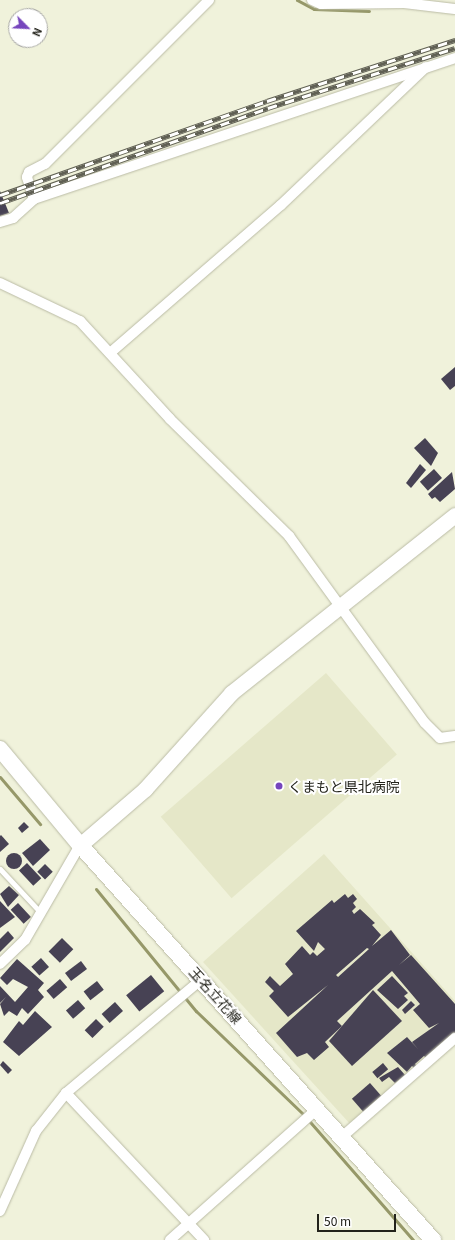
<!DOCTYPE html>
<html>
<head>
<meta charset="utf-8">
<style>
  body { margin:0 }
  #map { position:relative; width:455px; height:1240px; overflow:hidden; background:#f0f2db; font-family:Georgia,"Noto Sans JP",serif }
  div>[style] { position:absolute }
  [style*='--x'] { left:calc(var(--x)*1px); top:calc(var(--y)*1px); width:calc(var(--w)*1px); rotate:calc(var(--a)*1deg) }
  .built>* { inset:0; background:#e5e7c8; transform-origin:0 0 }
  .stream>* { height:3px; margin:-1.5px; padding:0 1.5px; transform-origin:1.5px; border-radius:1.5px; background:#969869 }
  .building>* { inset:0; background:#474254; transform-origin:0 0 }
  .round { border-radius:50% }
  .roads { filter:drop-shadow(0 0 1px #babba5) drop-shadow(0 0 1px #babba5) }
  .lane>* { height:5px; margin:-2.5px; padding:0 2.5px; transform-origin:2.5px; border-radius:2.5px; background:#fff }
  .street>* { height:10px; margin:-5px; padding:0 5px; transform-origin:5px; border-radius:5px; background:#fff }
  .secondary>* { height:15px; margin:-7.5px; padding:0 7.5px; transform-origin:7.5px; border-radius:7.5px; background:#fff }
  .primary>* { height:16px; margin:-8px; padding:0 8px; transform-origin:8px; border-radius:8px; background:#fff }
  .rail>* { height:4.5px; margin-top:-2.25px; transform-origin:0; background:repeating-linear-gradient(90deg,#fff 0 9px,#606054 0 18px); box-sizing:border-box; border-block:1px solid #606054 }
  .dots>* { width:11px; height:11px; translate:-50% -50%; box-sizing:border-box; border:2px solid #fff; border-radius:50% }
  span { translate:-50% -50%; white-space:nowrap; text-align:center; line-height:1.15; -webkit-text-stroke:4px #fff; paint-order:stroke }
  .poi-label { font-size:14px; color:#23231b }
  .left { translate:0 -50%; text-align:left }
  .street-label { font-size:14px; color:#23231b }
  .north { position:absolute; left:8px; top:8px; width:40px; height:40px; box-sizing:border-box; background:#fff; border:1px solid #a7a7a4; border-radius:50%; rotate:114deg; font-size:11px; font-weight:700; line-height:16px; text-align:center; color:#23231b }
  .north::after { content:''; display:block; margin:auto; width:14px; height:18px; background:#7645bd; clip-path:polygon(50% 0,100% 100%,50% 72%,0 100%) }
  .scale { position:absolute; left:317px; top:1214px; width:79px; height:18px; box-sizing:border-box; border:2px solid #23231b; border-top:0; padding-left:5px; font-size:12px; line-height:14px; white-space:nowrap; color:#23231b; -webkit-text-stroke:3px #fff; paint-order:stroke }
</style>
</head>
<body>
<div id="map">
  <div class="built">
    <i style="left:326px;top:673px;width:108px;height:219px;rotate:49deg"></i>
    <i style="clip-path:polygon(324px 854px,455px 1001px,455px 1036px,351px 1125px,203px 962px)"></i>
  </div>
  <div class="stream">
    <i style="--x:297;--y:0;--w:19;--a:28"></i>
    <i style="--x:314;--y:9;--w:55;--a:2.1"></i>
    <i style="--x:0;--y:777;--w:62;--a:49.6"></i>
    <i style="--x:96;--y:889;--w:158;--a:50.7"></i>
    <i style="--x:196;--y:1011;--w:150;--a:43.9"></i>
    <i style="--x:304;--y:1115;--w:166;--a:48.9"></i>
  </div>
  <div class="building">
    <i style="clip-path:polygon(0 191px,9px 213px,0 216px)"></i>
    <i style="clip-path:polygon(455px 367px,455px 386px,450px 390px,441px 379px)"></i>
    <i style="clip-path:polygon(425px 438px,438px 453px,431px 466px,414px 448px)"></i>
    <i style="clip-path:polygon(420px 464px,426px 470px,411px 488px,406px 483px)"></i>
    <i style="left:434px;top:469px;width:12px;height:19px;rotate:48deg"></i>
    <i style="clip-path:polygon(452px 472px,455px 489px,440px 502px,435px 497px,432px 499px,428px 494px)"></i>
    <i style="clip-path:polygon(24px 822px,29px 827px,22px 833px,18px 828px)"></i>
    <i style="clip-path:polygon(1px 835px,9px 844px,0 852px,0 836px)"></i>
    <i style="clip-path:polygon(40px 839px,50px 850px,33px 866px,22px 853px)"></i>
    <i class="round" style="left:6px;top:853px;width:16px;height:16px"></i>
    <i style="left:27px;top:863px;width:21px;height:11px;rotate:47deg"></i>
    <i style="left:45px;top:864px;width:11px;height:11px;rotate:45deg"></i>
    <i style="clip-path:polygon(9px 886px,19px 895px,8px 907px,0 894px)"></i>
    <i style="clip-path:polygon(evenodd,345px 894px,348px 898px,353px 894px,357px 899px,353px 903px,356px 907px,352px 911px,354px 914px,360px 909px,375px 923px,372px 925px,381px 935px,372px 946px,391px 930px,410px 955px,399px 965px,411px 955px,455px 1004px,455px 1034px,427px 1059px,424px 1056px,415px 1064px,418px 1067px,416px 1070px,412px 1066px,407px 1072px,387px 1053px,407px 1037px,418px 1049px,412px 1042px,439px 1023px,429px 1028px,413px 1010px,420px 1004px,392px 971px,337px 1021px,342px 1026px,325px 1042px,329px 1047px,314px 1060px,307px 1053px,297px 1057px,276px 1033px,328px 985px,288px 1017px,269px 996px,274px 991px,265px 982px,270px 976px,280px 986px,293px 974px,285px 964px,302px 946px,310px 955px,313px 952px,317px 956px,325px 949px,318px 942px,314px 951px,296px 931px,332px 900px,334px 903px,345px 894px,367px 948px,369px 949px,338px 977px,336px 975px,367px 948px)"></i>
    <i style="clip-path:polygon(0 901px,15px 917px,0 928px)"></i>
    <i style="left:18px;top:903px;width:19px;height:10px;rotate:47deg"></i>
    <i style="clip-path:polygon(8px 931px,14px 938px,0 952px,0 939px)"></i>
    <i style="left:62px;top:938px;width:16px;height:19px;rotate:45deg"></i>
    <i style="left:41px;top:958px;width:12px;height:13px;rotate:48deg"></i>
    <i style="clip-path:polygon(17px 959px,44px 983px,38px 990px,44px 997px,28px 1014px,22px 1008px,17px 1016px,9px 1011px,4px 1016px,0 1004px,6px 997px,0 1003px,0 986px,15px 1002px,28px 987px,13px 979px,7px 985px,0 978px)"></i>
    <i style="left:81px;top:961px;width:10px;height:20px;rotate:53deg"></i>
    <i style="left:151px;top:975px;width:21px;height:32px;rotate:51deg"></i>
    <i style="clip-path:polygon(392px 976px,408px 993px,404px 996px,408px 1000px,398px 1009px,377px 990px)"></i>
    <i style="left:60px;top:979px;width:11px;height:18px;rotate:49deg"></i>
    <i style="left:97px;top:981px;width:11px;height:17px;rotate:52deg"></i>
    <i style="clip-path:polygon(373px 990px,402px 1021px,352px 1066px,329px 1041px)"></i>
    <i style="left:78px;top:1000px;width:11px;height:16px;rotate:49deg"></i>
    <i style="clip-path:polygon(411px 1001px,415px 1005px,405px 1014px,402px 1010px)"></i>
    <i style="left:115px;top:1002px;width:12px;height:18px;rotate:48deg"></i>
    <i style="clip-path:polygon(35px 1011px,52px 1027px,19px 1056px,3px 1042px,19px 1021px,23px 1025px)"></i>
    <i style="left:96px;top:1019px;width:11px;height:16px;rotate:45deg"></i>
    <i style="clip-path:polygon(3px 1061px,12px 1070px,8px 1074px,0 1065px)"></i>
    <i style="left:383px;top:1063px;width:8px;height:14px;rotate:50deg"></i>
    <i style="clip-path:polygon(398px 1067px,405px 1075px,395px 1083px,389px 1077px,382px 1082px,379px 1078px)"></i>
    <i style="left:370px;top:1083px;width:18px;height:24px;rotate:49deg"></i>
  </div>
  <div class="roads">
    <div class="lane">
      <i style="--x:0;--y:869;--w:60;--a:47"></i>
    </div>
    <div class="street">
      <i style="--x:312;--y:0;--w:10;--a:24"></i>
      <i style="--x:321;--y:4;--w:83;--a:-0.7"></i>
      <i style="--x:404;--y:3;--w:51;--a:6.7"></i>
      <i style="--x:34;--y:199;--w:23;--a:-108"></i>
      <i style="--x:27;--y:177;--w:5;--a:-68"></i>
      <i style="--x:29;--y:172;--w:18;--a:-27"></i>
      <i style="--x:45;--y:164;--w:232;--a:-45"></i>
      <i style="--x:0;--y:222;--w:14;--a:-17"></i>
      <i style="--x:13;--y:218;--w:28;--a:-42"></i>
      <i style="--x:34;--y:199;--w:444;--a:-18.5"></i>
      <i style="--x:0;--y:283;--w:89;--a:25.4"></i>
      <i style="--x:80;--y:321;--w:133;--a:47.4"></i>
      <i style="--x:170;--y:419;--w:167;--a:44.5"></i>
      <i style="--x:289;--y:536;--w:231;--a:54"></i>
      <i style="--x:425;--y:723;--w:21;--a:45"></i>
      <i style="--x:440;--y:738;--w:15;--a:-8"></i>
      <i style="--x:110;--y:353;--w:226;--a:-40.9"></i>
      <i style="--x:281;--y:205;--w:200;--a:-43.6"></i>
      <i style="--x:0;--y:964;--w:35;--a:-44"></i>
      <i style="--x:25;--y:940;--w:110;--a:-59.9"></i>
      <i style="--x:66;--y:1093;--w:202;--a:46.8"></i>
      <i style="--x:343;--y:1136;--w:149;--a:-41.2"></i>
      <i style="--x:0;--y:1211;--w:88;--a:-65.8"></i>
      <i style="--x:36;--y:1131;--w:48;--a:-51.7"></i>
      <i style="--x:66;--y:1093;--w:177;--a:-40"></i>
      <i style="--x:170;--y:1240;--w:197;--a:-41.7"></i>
    </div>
    <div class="secondary">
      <i style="--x:80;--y:845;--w:86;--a:-40.7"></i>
      <i style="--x:145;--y:789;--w:129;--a:-48.1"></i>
      <i style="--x:231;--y:693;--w:286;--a:-38.5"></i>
    </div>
    <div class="primary">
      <i style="--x:0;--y:749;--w:125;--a:50.2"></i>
      <i style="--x:80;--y:845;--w:530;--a:48.21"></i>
    </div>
  </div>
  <div class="rail">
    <i style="--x:0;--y:195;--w:283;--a:-19.4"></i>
    <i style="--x:267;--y:101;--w:198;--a:-18"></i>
    <i style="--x:0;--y:203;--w:284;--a:-19.5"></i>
    <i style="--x:268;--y:108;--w:196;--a:-17.8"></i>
  </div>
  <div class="dots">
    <i style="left:279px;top:786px;background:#7645bd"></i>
  </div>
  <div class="poi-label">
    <span class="left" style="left:288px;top:786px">くまもと県北病院</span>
  </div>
  <div class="street-label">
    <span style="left:216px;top:995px;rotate:48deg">玉名立花線</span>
  </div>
  <div class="north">N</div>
  <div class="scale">50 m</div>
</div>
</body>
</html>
